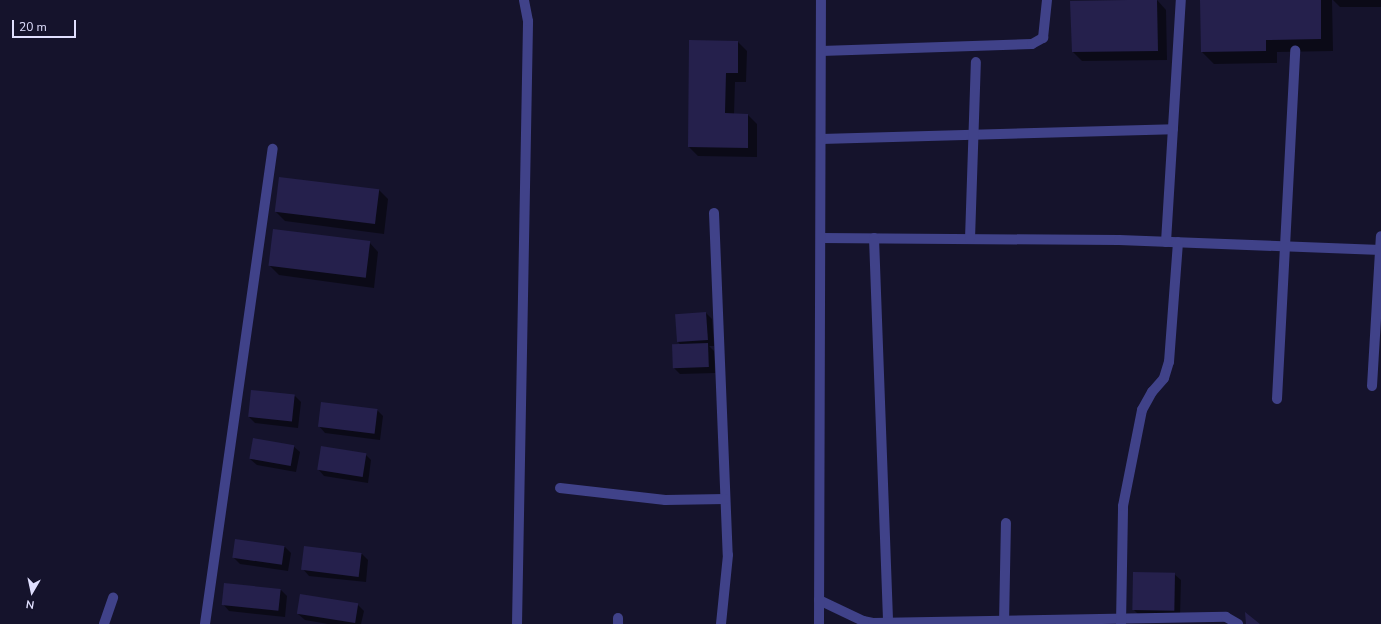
<!DOCTYPE html>
<html>
<head>
<meta charset="utf-8">
<style>
  body { margin:0 }
  #map { position:relative; width:1381px; height:624px; overflow:hidden; background:#15132c; font-family:"Nunito Sans",sans-serif }
  div>[style] { position:absolute }
  [style*='--x'] { left:calc(var(--x)*1px); top:calc(var(--y)*1px); width:calc(var(--w)*1px); rotate:calc(var(--a)*1deg) }
  .shadow>* { inset:0; background:#0007 }
  .building>* { inset:0; background:#25204c; transform-origin:0 0 }
  .minor>* { height:10px; margin:-5px; padding:0 5px; transform-origin:5px; border-radius:5px; background:#404289 }
  span { translate:-50% -50%; white-space:nowrap; text-align:center; line-height:1.15; -webkit-text-stroke:3px #15132c; paint-order:stroke }
  .north { position:absolute; left:12px; top:572px; width:40px; height:40px; -webkit-text-stroke:3px #15132c; paint-order:stroke; rotate:189deg; font-size:11px; font-weight:700; line-height:16px; text-align:center; color:#e0dffe }
  .north::after { content:''; display:block; margin:auto; width:14px; height:18px; background:#e0dffe; clip-path:polygon(50% 0,100% 100%,50% 72%,0 100%) }
  .scale { position:absolute; left:12px; top:20px; width:64px; height:18px; box-sizing:border-box; border:2px solid #e0dffe; border-top:0; padding-left:5px; font-size:12px; line-height:14px; white-space:nowrap; color:#e0dffe; -webkit-text-stroke:3px #15132c; paint-order:stroke }
</style>
</head>
<body>
<div id="map">
  <div class="shadow">
    <i style="clip-path:polygon(1157px 0,1166px 10px,1167px 60px,1082px 61px,1073px 52px)"></i>
    <i style="clip-path:polygon(1201px 0,1332px 0,1333px 51px,1277px 52px,1277px 63px,1214px 64px,1202px 52px)"></i>
    <i style="clip-path:polygon(1333px 0,1381px 0,1381px 7px,1340px 7px)"></i>
    <i style="clip-path:polygon(738px 42px,747px 51px,746px 82px,735px 82px,734px 114px,748px 115px,757px 124px,757px 157px,698px 156px,689px 147px)"></i>
    <i style="clip-path:polygon(379px 190px,388px 199px,384px 234px,285px 221px,276px 212px)"></i>
    <i style="clip-path:polygon(369px 242px,378px 252px,374px 288px,279px 275px,270px 266px)"></i>
    <i style="clip-path:polygon(706px 313px,712px 319px,714px 346px,709px 346px,714px 351px,715px 373px,680px 374px,674px 368px,681px 345px,677px 341px)"></i>
    <i style="clip-path:polygon(295px 396px,301px 402px,298px 428px,255px 423px,249px 417px)"></i>
    <i style="clip-path:polygon(377px 410px,383px 416px,380px 440px,325px 433px,319px 426px)"></i>
    <i style="clip-path:polygon(293px 446px,300px 452px,296px 472px,257px 465px,250px 459px)"></i>
    <i style="clip-path:polygon(365px 454px,371px 460px,368px 483px,324px 476px,318px 469px)"></i>
    <i style="clip-path:polygon(236px 540px,285px 547px,291px 553px,288px 571px,240px 564px,233px 557px)"></i>
    <i style="clip-path:polygon(305px 547px,362px 554px,368px 560px,366px 582px,309px 576px,303px 569px)"></i>
    <i style="clip-path:polygon(1174px 574px,1181px 580px,1180px 616px,1139px 615px,1133px 609px)"></i>
    <i style="clip-path:polygon(281px 590px,287px 596px,285px 617px,229px 611px,223px 604px)"></i>
    <i style="clip-path:polygon(357px 604px,364px 611px,361px 624px,328px 624px,305px 620px,298px 614px)"></i>
  </div>
  <div class="building">
    <i style="clip-path:polygon(1127px 0,1157px 0,1158px 51px,1072px 52px,1070px 1px)"></i>
    <i style="clip-path:polygon(1200px 0,1321px 0,1321px 39px,1266px 40px,1266px 51px,1201px 52px)"></i>
    <i style="clip-path:polygon(689px 40px,738px 41px,738px 73px,726px 73px,725px 113px,748px 114px,748px 148px,688px 147px)"></i>
    <i style="left:279px;top:177px;width:101px;height:35px;rotate:7deg"></i>
    <i style="left:273px;top:229px;width:98px;height:37px;rotate:7deg"></i>
    <i style="left:706px;top:312px;width:28px;height:31px;rotate:86deg"></i>
    <i style="left:708px;top:343px;width:24px;height:36px;rotate:88deg"></i>
    <i style="left:251px;top:390px;width:44px;height:27px;rotate:6deg"></i>
    <i style="left:321px;top:402px;width:57px;height:25px;rotate:7deg"></i>
    <i style="left:253px;top:438px;width:42px;height:21px;rotate:10deg"></i>
    <i style="left:321px;top:446px;width:46px;height:24px;rotate:9deg"></i>
    <i style="left:235px;top:539px;width:50px;height:19px;rotate:8deg"></i>
    <i style="left:304px;top:546px;width:58px;height:24px;rotate:7deg"></i>
    <i style="left:1133px;top:572px;width:42px;height:38px;rotate:1deg"></i>
    <i style="left:224px;top:583px;width:57px;height:22px;rotate:6deg"></i>
    <i style="left:300px;top:594px;width:59px;height:20px;rotate:9deg"></i>
    <i style="clip-path:polygon(1245px 612px,1260px 624px,1246px 624px)"></i>
  </div>
  <div class="minor">
    <i style="--x:821;--y:51;--w:211;--a:-1.9"></i>
    <i style="--x:1032;--y:44;--w:13;--a:-29"></i>
    <i style="--x:1043;--y:38;--w:38;--a:-84"></i>
    <i style="--x:821;--y:139;--w:352;--a:-1.6"></i>
    <i style="--x:714;--y:213;--w:342;--a:87.7"></i>
    <i style="--x:728;--y:555;--w:69;--a:95.8"></i>
    <i style="--x:821;--y:238;--w:298;--a:0.4"></i>
    <i style="--x:1119;--y:240;--w:262;--a:2.2"></i>
    <i style="--x:874;--y:238;--w:386;--a:87.9"></i>
    <i style="--x:970;--y:239;--w:177;--a:-88.1"></i>
    <i style="--x:1166;--y:242;--w:242;--a:-86.5"></i>
    <i style="--x:1372;--y:386;--w:150;--a:-86.6"></i>
    <i style="--x:1277;--y:399;--w:349;--a:-87"></i>
    <i style="--x:560;--y:488;--w:106;--a:6.5"></i>
    <i style="--x:665;--y:500;--w:60;--a:-1"></i>
    <i style="--x:819;--y:600;--w:49;--a:25.5"></i>
    <i style="--x:863;--y:621;--w:10;--a:11"></i>
    <i style="--x:873;--y:623;--w:353;--a:-1"></i>
    <i style="--x:1226;--y:617;--w:14;--a:30"></i>
    <i style="--x:104;--y:624;--w:28;--a:-71"></i>
    <i style="--x:205;--y:624;--w:480;--a:-81.9"></i>
    <i style="--x:517;--y:624;--w:603;--a:-88.95"></i>
    <i style="--x:528;--y:21;--w:21;--a:-101"></i>
    <i style="--x:618;--y:624;--w:6;--a:-90"></i>
    <i style="--x:819;--y:624;--w:624;--a:-89.82"></i>
    <i style="--x:1004;--y:624;--w:101;--a:-88.9"></i>
    <i style="--x:1121;--y:624;--w:118;--a:-89"></i>
    <i style="--x:1123;--y:506;--w:98;--a:-78.8"></i>
    <i style="--x:1142;--y:410;--w:21;--a:-61"></i>
    <i style="--x:1152;--y:392;--w:18;--a:-49"></i>
    <i style="--x:1164;--y:378;--w:17;--a:-73"></i>
    <i style="--x:1169;--y:362;--w:120;--a:-85.7"></i>
  </div>
  <div class="north">N</div>
  <div class="scale">20 m</div>
</div>
</body>
</html>
